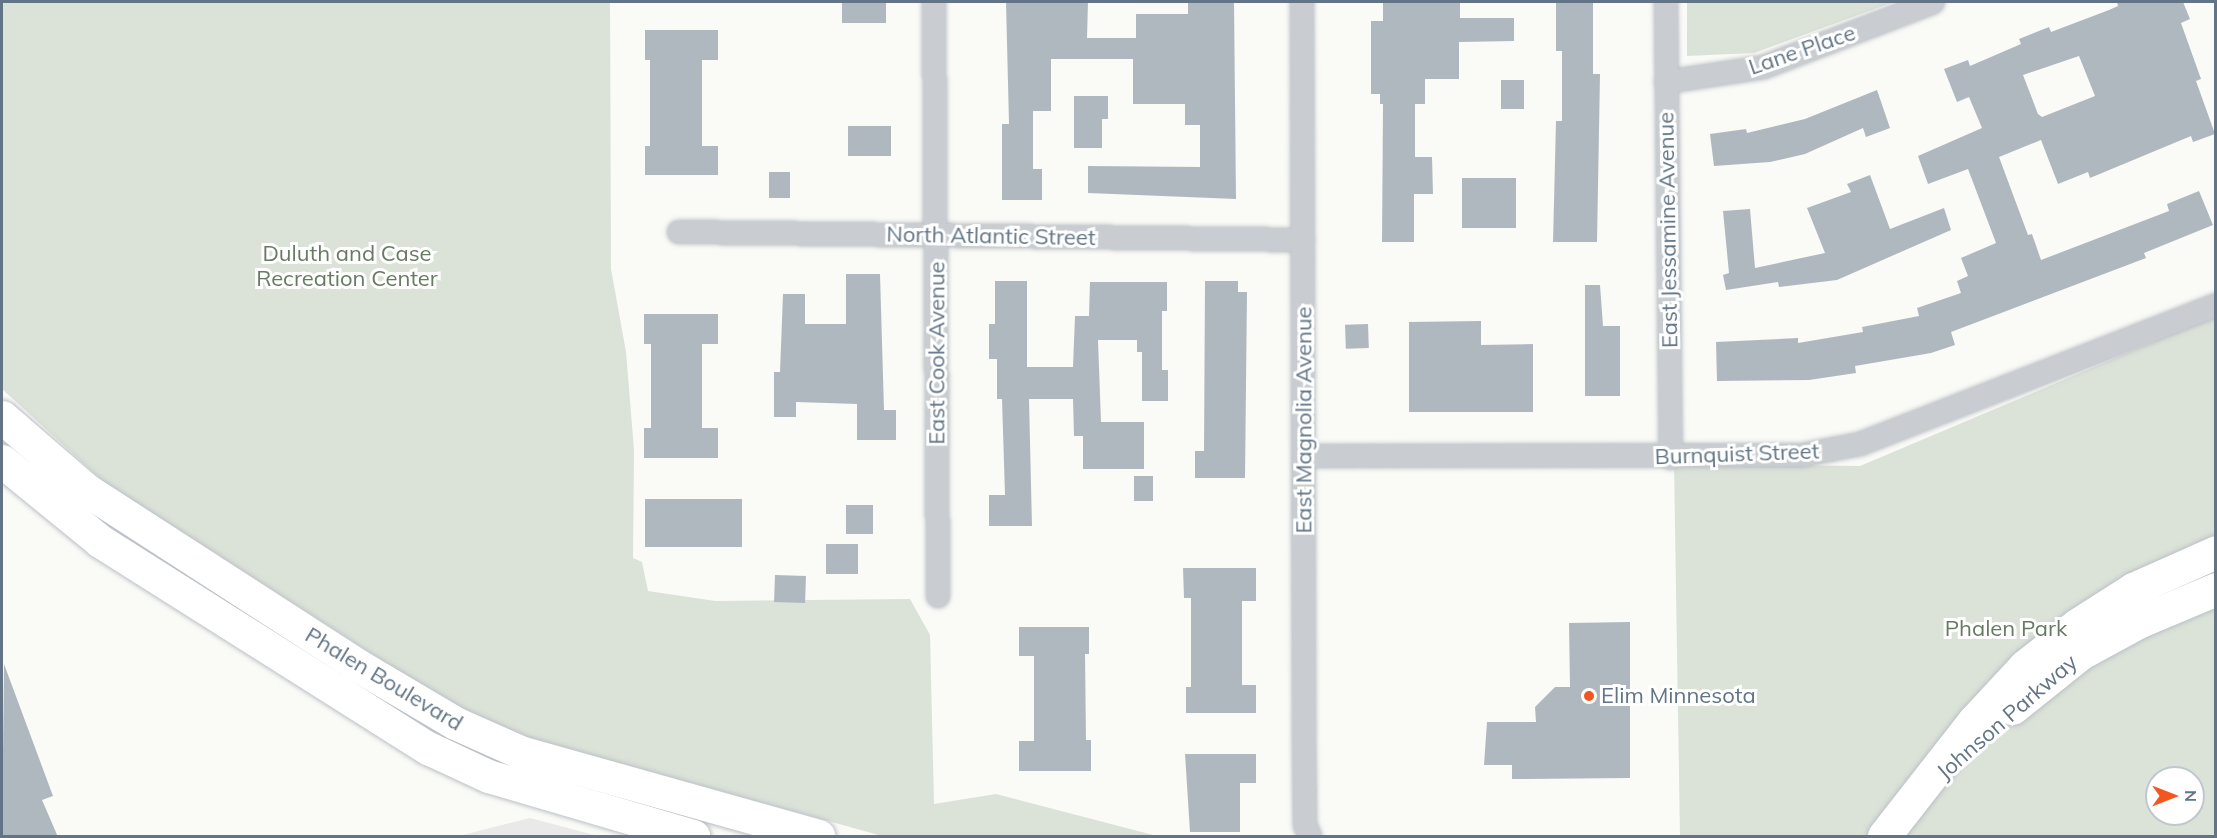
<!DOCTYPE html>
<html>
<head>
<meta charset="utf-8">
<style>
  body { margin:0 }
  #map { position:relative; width:2217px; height:838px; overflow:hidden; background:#fafaf7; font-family:Mulish,sans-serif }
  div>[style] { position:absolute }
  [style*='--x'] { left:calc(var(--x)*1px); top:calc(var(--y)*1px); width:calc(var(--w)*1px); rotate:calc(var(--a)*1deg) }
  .built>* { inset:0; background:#e8e9e8 }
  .green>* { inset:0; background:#dbe2d8 }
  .building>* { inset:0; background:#b0b8bf; transform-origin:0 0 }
  .roads { filter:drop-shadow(0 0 2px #bbc0c5) drop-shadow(0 0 2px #bbc0c5) }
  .street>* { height:22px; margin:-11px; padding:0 11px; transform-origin:11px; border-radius:11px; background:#c9cdd1 }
  .secondary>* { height:33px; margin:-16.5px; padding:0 16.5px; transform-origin:16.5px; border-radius:16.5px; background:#fff }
  .dots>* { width:16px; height:16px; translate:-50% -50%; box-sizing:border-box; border:3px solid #fff; border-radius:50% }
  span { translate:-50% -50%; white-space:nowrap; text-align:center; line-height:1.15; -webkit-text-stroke:6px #fff; paint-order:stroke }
  .street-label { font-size:22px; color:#627485 }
  .park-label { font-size:22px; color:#667b62 }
  .poi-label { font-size:22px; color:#627485 }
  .left { translate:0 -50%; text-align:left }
  .frame { position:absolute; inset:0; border:3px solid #627485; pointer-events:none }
  .north { position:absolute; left:2145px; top:766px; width:60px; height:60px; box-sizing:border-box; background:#fff; border:2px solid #c0c7ce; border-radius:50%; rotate:90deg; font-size:16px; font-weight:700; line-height:24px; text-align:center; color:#627485 }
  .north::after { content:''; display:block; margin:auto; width:21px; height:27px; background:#f3561e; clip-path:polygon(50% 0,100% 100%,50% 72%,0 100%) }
</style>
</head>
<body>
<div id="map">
  <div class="built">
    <i style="clip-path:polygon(530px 818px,598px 836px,459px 836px)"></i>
  </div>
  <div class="green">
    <i style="clip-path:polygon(2px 2px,610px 2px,611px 269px,626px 352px,634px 450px,633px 558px,642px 562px,648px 591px,715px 601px,910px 599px,930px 635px,934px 804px,996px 794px,1157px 836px,882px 836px,519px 735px,472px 716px,422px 686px,104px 482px,2px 389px)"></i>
    <i style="clip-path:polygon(1687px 2px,1894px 2px,1754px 53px,1687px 56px)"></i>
    <i style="clip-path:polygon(evenodd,2215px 316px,2215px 836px,1680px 836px,1674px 464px,1860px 466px,2215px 316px,2157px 778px,2193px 778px,2193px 814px,2157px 814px,2157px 778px)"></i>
  </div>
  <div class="building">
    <i style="left:842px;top:2px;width:44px;height:21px"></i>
    <i style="clip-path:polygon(1006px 2px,1088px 2px,1087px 38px,1136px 38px,1136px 14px,1188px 14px,1188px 2px,1234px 2px,1236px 199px,1088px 193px,1088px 166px,1200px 167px,1200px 125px,1185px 125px,1185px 104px,1133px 104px,1133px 59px,1051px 59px,1051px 111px,1033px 111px,1033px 169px,1042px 169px,1042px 200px,1002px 200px,1002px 124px,1009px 124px)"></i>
    <i style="clip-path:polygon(1383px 2px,1460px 2px,1460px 18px,1514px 18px,1514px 41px,1459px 42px,1459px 79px,1425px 79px,1425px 104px,1415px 104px,1415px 157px,1432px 157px,1433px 194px,1414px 194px,1414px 242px,1382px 242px,1383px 104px,1380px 104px,1380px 94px,1371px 94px,1371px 21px,1383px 21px)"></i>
    <i style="clip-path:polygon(1556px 2px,1593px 2px,1593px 74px,1600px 74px,1597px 242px,1553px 242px,1556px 121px,1562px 121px,1562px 51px,1556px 51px)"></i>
    <i style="clip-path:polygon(evenodd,2117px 2px,2183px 2px,2190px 19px,2181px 23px,2201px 79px,2196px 81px,2215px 134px,2193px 142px,2191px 136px,2090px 178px,2088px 172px,2058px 184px,2041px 140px,1999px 157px,2028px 235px,2032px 234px,2041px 260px,2169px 211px,2167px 204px,2199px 191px,2213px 225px,2144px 253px,2146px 258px,1951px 332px,1955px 345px,1931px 353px,1855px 366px,1856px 373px,1809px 380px,1717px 381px,1716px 342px,1798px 338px,1798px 343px,1863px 332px,1862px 327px,1919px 316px,1917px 308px,1961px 293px,1957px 281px,1968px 276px,1961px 258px,1996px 243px,1968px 169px,1928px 184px,1918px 156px,1982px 128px,1969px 97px,1957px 102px,1944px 69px,1968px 60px,1970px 66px,2021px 44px,2019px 39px,2049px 27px,2051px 32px,2109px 10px,2118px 6px,2117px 2px,2079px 56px,2095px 96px,2042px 117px,2038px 114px,2023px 75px,2079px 56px)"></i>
    <i style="clip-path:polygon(645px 30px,718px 30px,718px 60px,702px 60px,702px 146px,718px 146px,718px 175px,645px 175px,645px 146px,650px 146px,650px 60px,645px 60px)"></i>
    <i style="left:1501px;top:80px;width:23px;height:29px"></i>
    <i style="clip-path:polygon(1877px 90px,1890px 128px,1866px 137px,1863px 128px,1805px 154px,1770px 162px,1714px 166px,1710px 134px,1746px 129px,1747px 133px,1805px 119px)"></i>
    <i style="clip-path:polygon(1074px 96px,1108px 96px,1108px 119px,1102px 119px,1102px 148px,1074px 148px)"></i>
    <i style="left:848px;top:126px;width:43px;height:30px"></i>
    <i style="left:769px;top:172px;width:21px;height:26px"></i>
    <i style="clip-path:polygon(1870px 175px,1890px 229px,1944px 208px,1951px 230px,1837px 280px,1779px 287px,1778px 282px,1726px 290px,1723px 275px,1729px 273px,1723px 211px,1750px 209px,1755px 268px,1825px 253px,1807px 208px,1851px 192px,1847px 184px)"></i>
    <i style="left:1462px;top:178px;width:54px;height:50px"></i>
    <i style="clip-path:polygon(846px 274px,880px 274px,884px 410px,896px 410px,896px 440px,857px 440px,857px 404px,796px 402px,796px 417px,774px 417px,774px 372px,780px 372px,783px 294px,805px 294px,805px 324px,846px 324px)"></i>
    <i style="clip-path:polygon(995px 281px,1027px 281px,1027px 367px,1073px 367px,1075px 316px,1089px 316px,1090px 282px,1167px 282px,1167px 311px,1162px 311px,1162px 370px,1168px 370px,1168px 401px,1142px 401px,1142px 352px,1137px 352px,1137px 340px,1098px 340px,1101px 422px,1144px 422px,1144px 469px,1083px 469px,1083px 436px,1074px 436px,1073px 399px,1029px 399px,1032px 526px,989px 526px,989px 495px,1005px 495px,1002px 399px,997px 399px,997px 359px,989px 359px,989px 324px,995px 324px)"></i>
    <i style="clip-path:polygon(1205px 281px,1238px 281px,1238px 292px,1247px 292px,1245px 478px,1195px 478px,1195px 451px,1204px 451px)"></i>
    <i style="clip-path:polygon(1585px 285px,1600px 285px,1603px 326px,1620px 326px,1620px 396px,1585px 396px)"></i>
    <i style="clip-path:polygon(644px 314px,718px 314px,718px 344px,702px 344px,702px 428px,718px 428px,718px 458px,644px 458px,644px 428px,651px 428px,651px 344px,644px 344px)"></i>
    <i style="clip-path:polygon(1481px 321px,1481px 345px,1533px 344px,1533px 412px,1409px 412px,1409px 322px)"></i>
    <i style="left:1368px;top:324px;width:24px;height:23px;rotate:88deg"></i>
    <i style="left:1134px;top:476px;width:19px;height:25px"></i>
    <i style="left:645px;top:499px;width:97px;height:48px"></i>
    <i style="left:846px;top:505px;width:27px;height:29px"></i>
    <i style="left:826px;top:544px;width:32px;height:30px"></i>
    <i style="clip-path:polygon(1183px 568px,1256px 568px,1256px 601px,1242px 601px,1242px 685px,1256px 685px,1256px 713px,1186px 713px,1186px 687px,1191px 687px,1191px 598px,1184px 598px)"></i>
    <i style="left:775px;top:575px;width:31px;height:27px;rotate:2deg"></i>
    <i style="clip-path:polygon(1630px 622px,1630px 778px,1512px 779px,1512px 765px,1484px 765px,1487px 722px,1536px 722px,1535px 707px,1555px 687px,1570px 687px,1569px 623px)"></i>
    <i style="clip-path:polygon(1019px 627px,1089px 627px,1089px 654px,1085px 654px,1086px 740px,1091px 740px,1091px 771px,1019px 771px,1019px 741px,1034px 741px,1034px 656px,1019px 656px)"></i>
    <i style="clip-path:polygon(4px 664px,53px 796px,42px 800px,58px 837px,2px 837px)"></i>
    <i style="clip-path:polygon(1185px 754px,1256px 754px,1256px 783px,1240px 783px,1240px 832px,1190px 832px)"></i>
  </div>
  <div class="roads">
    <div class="street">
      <i style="--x:934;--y:2;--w:594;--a:89.61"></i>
      <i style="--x:1302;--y:2;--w:732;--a:89.84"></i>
      <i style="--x:1304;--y:734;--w:91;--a:89.4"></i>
      <i style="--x:1305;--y:825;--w:12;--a:66"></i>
      <i style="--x:1666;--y:2;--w:456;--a:89.4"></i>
      <i style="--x:1666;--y:82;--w:99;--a:-8.7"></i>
      <i style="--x:1764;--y:67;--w:181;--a:-21"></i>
      <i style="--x:679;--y:232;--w:624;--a:0.73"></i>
      <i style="--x:1305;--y:456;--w:498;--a:-0.1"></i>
      <i style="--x:1803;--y:455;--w:58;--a:-10.9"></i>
      <i style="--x:1860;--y:444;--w:382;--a:-21.3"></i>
    </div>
    <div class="secondary">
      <i style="--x:2;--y:417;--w:110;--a:40.9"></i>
      <i style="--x:85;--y:489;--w:324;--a:32.9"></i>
      <i style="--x:357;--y:665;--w:114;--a:30.6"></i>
      <i style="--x:455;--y:723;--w:71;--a:24"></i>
      <i style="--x:520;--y:752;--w:310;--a:15.7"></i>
      <i style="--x:2;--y:461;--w:127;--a:39.2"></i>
      <i style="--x:100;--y:541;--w:388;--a:32.3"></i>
      <i style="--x:428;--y:748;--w:66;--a:25"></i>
      <i style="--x:488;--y:776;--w:214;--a:16.3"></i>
      <i style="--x:2012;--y:708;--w:88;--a:-38.6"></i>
      <i style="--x:2081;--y:653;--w:67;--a:-28.5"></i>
      <i style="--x:2140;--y:621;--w:82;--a:-22.8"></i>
      <i style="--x:1884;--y:836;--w:146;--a:-52"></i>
      <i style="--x:1974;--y:721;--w:75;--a:-47.2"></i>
      <i style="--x:2025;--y:666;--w:66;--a:-38.3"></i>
      <i style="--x:2077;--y:625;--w:67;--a:-32.7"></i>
      <i style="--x:2133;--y:589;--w:91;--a:-24"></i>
    </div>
  </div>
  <div class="dots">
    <i style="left:1589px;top:696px;background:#f3561e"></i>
  </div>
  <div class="street-label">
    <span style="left:1802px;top:50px;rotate:-19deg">Lane Place</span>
    <span style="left:1668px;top:230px;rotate:-91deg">East Jessamine Avenue</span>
    <span style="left:991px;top:236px;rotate:1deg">North Atlantic Street</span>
    <span style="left:937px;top:353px;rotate:-90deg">East Cook Avenue</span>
    <span style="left:1304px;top:420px;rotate:-90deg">East Magnolia Avenue</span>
    <span style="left:1737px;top:454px;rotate:-2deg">Burnquist Street</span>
    <span style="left:384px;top:679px;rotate:31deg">Phalen Boulevard</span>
    <span style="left:2007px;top:717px;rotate:-41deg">Johnson Parkway</span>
  </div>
  <div class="park-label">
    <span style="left:347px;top:266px">Duluth and Case<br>Recreation Center</span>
    <span style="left:2006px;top:629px">Phalen Park</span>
  </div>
  <div class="poi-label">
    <span class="left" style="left:1601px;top:696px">Elim Minnesota</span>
  </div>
  <div class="frame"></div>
  <div class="north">N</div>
</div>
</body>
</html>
